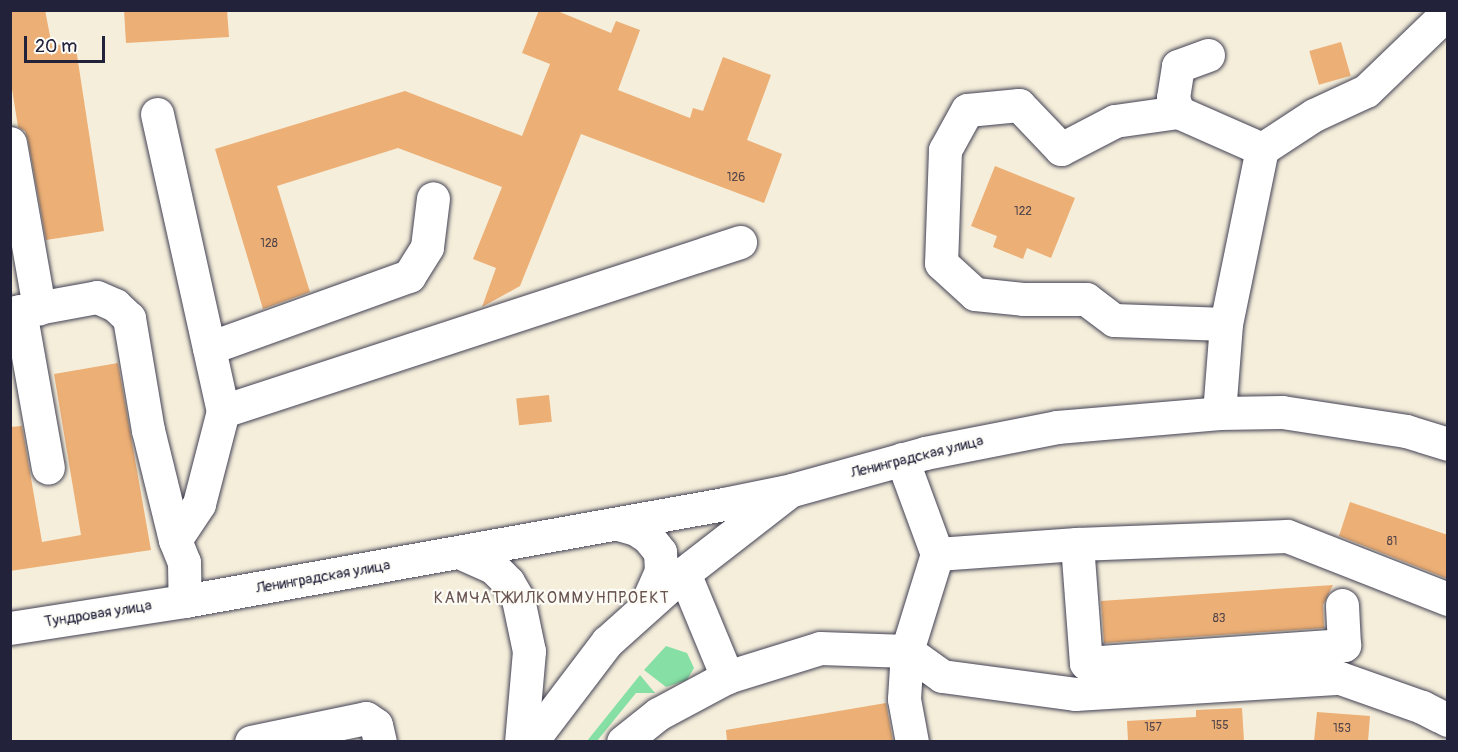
<!DOCTYPE html>
<html>
<head>
<meta charset="utf-8">
<style>
  body { margin:0 }
  #map { position:relative; width:1458px; height:752px; overflow:hidden; background:#f5eedb; font-family:Pangolin,sans-serif }
  div>[style] { position:absolute }
  [style*='--x'] { left:calc(var(--x)*1px); top:calc(var(--y)*1px); width:calc(var(--w)*1px); rotate:calc(var(--a)*1deg) }
  .green>* { inset:0; background:#86dfa4 }
  .building>* { inset:0; background:#ecaf75; transform-origin:0 0 }
  .roads { filter:drop-shadow(0 0 2px #424153) drop-shadow(0 0 2px #424153) }
  .minor>* { height:33px; margin:-16.5px; padding:0 16.5px; transform-origin:16.5px; border-radius:16.5px; background:#fff }
  .major>* { height:33px; margin:-16.5px; padding:0 16.5px; transform-origin:16.5px; border-radius:16.5px; background:#fff }
  span { translate:-50% -50%; white-space:nowrap; text-align:center; line-height:1.15; -webkit-text-stroke:4.5px #fdfcf7; paint-order:stroke }
  .number-label { font-size:12px; color:#54454a }
  .number-label span { -webkit-text-stroke-width:0 }
  .street-label { font-size:15px; color:#22223b }
  .neighbourhood-label { font-size:16px; color:#69534f; letter-spacing:1.5px }
  .frame { position:absolute; inset:0; border:12px solid #22223b; pointer-events:none }
  .scale { position:absolute; left:24px; top:36px; width:81px; height:27px; box-sizing:border-box; border:3px solid #22223b; border-top:0; padding-left:8px; font-size:18px; line-height:21px; white-space:nowrap; color:#22223b; -webkit-text-stroke:4px #fdfcf7; paint-order:stroke }
</style>
</head>
<body>
<div id="map">
  <div class="green">
    <i style="clip-path:polygon(666px 646px,687px 653px,694px 668px,687px 680px,666px 687px,644px 670px)"></i>
    <i style="clip-path:polygon(640px 675px,655px 693px,636px 693px,597px 741px,587px 741px)"></i>
  </div>
  <div class="building">
    <i style="clip-path:polygon(10px 10px,45px 10px,52px 46px,75px 42px,104px 231px,46px 240px,28px 140px,25px 131px,18px 127px,10px 76px)"></i>
    <i style="clip-path:polygon(124px 10px,227px 10px,229px 37px,126px 43px)"></i>
    <i style="clip-path:polygon(539px 10px,555px 10px,611px 33px,616px 21px,640px 30px,618px 90px,690px 118px,693px 108px,703px 111px,723px 57px,771px 75px,747px 140px,782px 154px,764px 203px,581px 134px,520px 286px,482px 307px,496px 268px,473px 259px,502px 187px,398px 148px,277px 186px,310px 292px,263px 309px,215px 149px,405px 91px,522px 136px,550px 64px,522px 53px)"></i>
    <i style="left:1341px;top:42px;width:35px;height:33px;rotate:74deg"></i>
    <i style="clip-path:polygon(995px 166px,1075px 198px,1051px 258px,1027px 248px,1023px 259px,993px 247px,997px 236px,971px 226px)"></i>
    <i style="clip-path:polygon(118px 363px,151px 550px,10px 571px,10px 427px,22px 426px,42px 542px,81px 535px,54px 374px)"></i>
    <i style="left:549px;top:395px;width:27px;height:33px;rotate:84deg"></i>
    <i style="clip-path:polygon(1350px 502px,1448px 535px,1448px 579px,1339px 536px)"></i>
    <i style="clip-path:polygon(1333px 585px,1323px 605px,1324px 628px,1104px 643px,1101px 601px)"></i>
    <i style="clip-path:polygon(886px 703px,893px 741px,727px 741px,726px 730px)"></i>
    <i style="clip-path:polygon(1242px 708px,1244px 741px,1128px 741px,1127px 721px,1196px 717px,1196px 710px)"></i>
    <i style="clip-path:polygon(1317px 712px,1370px 716px,1368px 741px,1314px 741px)"></i>
  </div>
  <div class="roads">
    <div class="minor">
      <i style="--x:1208;--y:55;--w:32;--a:160"></i>
      <i style="--x:1178;--y:66;--w:32;--a:99"></i>
      <i style="--x:1173;--y:98;--w:15;--a:70"></i>
      <i style="--x:1178;--y:112;--w:92;--a:23.8"></i>
      <i style="--x:1178;--y:112;--w:64;--a:171.9"></i>
      <i style="--x:1115;--y:121;--w:61;--a:152.6"></i>
      <i style="--x:1061;--y:149;--w:61;--a:-133.7"></i>
      <i style="--x:1019;--y:105;--w:52;--a:174.5"></i>
      <i style="--x:967;--y:110;--w:46;--a:118.8"></i>
      <i style="--x:945;--y:150;--w:113;--a:92"></i>
      <i style="--x:941;--y:263;--w:46;--a:42.4"></i>
      <i style="--x:975;--y:294;--w:48;--a:5.9"></i>
      <i style="--x:1023;--y:299;--w:63;--a:0"></i>
      <i style="--x:1086;--y:299;--w:35;--a:37"></i>
      <i style="--x:1114;--y:320;--w:112;--a:2"></i>
      <i style="--x:157;--y:114;--w:304;--a:77.5"></i>
      <i style="--x:223;--y:411;--w:96;--a:104.5"></i>
      <i style="--x:199;--y:504;--w:43;--a:123.7"></i>
      <i style="--x:10;--y:143;--w:168;--a:80"></i>
      <i style="--x:20;--y:311;--w:159;--a:79.9"></i>
      <i style="--x:10;--y:313;--w:88;--a:-10.4"></i>
      <i style="--x:97;--y:297;--w:20;--a:24"></i>
      <i style="--x:115;--y:305;--w:19;--a:43"></i>
      <i style="--x:129;--y:318;--w:114;--a:80.4"></i>
      <i style="--x:148;--y:430;--w:113;--a:76.2"></i>
      <i style="--x:175;--y:540;--w:24;--a:68"></i>
      <i style="--x:184;--y:562;--w:39;--a:89"></i>
      <i style="--x:209;--y:348;--w:213;--a:-19.8"></i>
      <i style="--x:409;--y:276;--w:34;--a:-58"></i>
      <i style="--x:427;--y:247;--w:49;--a:-83"></i>
      <i style="--x:223;--y:411;--w:544;--a:-18.1"></i>
      <i style="--x:1219;--y:413;--w:89;--a:-85.5"></i>
      <i style="--x:1226;--y:324;--w:179;--a:-78.4"></i>
      <i style="--x:1262;--y:149;--w:62;--a:-33.2"></i>
      <i style="--x:1314;--y:115;--w:57;--a:-24.8"></i>
      <i style="--x:1366;--y:91;--w:114;--a:-43.9"></i>
      <i style="--x:902;--y:459;--w:101;--a:69.8"></i>
      <i style="--x:937;--y:554;--w:102;--a:107.2"></i>
      <i style="--x:907;--y:651;--w:43;--a:35.5"></i>
      <i style="--x:942;--y:676;--w:134;--a:7.7"></i>
      <i style="--x:1075;--y:694;--w:265;--a:-3.5"></i>
      <i style="--x:1340;--y:678;--w:87;--a:19.5"></i>
      <i style="--x:1422;--y:707;--w:29;--a:27"></i>
      <i style="--x:1077;--y:544;--w:119;--a:85.7"></i>
      <i style="--x:1086;--y:663;--w:259;--a:-4"></i>
      <i style="--x:1344;--y:645;--w:40;--a:-92.9"></i>
      <i style="--x:937;--y:554;--w:140;--a:-4.1"></i>
      <i style="--x:1077;--y:544;--w:210;--a:-2.2"></i>
      <i style="--x:1287;--y:536;--w:173;--a:21.4"></i>
      <i style="--x:684;--y:573;--w:113;--a:67.5"></i>
      <i style="--x:251;--y:742;--w:117;--a:-11.8"></i>
      <i style="--x:366;--y:718;--w:12;--a:35"></i>
      <i style="--x:376;--y:725;--w:17;--a:77"></i>
      <i style="--x:623;--y:742;--w:45;--a:-38.7"></i>
      <i style="--x:658;--y:714;--w:78;--a:-28.2"></i>
      <i style="--x:727;--y:677;--w:97;--a:-17.3"></i>
      <i style="--x:820;--y:648;--w:87;--a:2"></i>
      <i style="--x:907;--y:651;--w:48;--a:93.6"></i>
      <i style="--x:904;--y:699;--w:44;--a:79.5"></i>
    </div>
    <div class="major">
      <i style="--x:618;--y:524;--w:19;--a:16"></i>
      <i style="--x:636;--y:529;--w:14;--a:34"></i>
      <i style="--x:648;--y:537;--w:19;--a:51"></i>
      <i style="--x:660;--y:552;--w:19;--a:87"></i>
      <i style="--x:661;--y:571;--w:35;--a:114"></i>
      <i style="--x:461;--y:553;--w:35;--a:24"></i>
      <i style="--x:493;--y:567;--w:21;--a:45"></i>
      <i style="--x:508;--y:582;--w:20;--a:60"></i>
      <i style="--x:518;--y:599;--w:53;--a:78.1"></i>
      <i style="--x:529;--y:651;--w:91;--a:95"></i>
      <i style="--x:10;--y:628;--w:177;--a:-8.8"></i>
      <i style="--x:185;--y:601;--w:548;--a:-10.2"></i>
      <i style="--x:724;--y:504;--w:69;--a:-11.6"></i>
      <i style="--x:792;--y:490;--w:138;--a:-15.5"></i>
      <i style="--x:925;--y:453;--w:135;--a:-11.1"></i>
      <i style="--x:1057;--y:427;--w:163;--a:-4.9"></i>
      <i style="--x:1219;--y:413;--w:63;--a:-0.9"></i>
      <i style="--x:1282;--y:412;--w:125;--a:8.7"></i>
      <i style="--x:1406;--y:431;--w:44;--a:17.2"></i>
      <i style="--x:531;--y:742;--w:126;--a:-52.8"></i>
      <i style="--x:607;--y:642;--w:103;--a:-41.9"></i>
      <i style="--x:684;--y:573;--w:129;--a:-37.8"></i>
    </div>
  </div>
  <div class="number-label">
    <span style="left:736px;top:178px">126</span>
    <span style="left:1023px;top:212px">122</span>
    <span style="left:269px;top:244px">128</span>
    <span style="left:1392px;top:542px">81</span>
    <span style="left:1219px;top:619px">83</span>
    <span style="left:1220px;top:726px">155</span>
    <span style="left:1153px;top:728px">157</span>
    <span style="left:1342px;top:729px">153</span>
  </div>
  <div class="street-label">
    <span style="left:917px;top:457px;rotate:-14deg">Ленинградская улица</span>
    <span style="left:323px;top:577px;rotate:-10deg">Ленинградская улица</span>
    <span style="left:98px;top:614px;rotate:-9deg">Тундровая улица</span>
  </div>
  <div class="neighbourhood-label">
    <span style="left:552px;top:598px">КАМЧАТЖИЛКОММУНПРОЕКТ</span>
  </div>
  <div class="frame"></div>
  <div class="scale">20 m</div>
</div>
</body>
</html>
